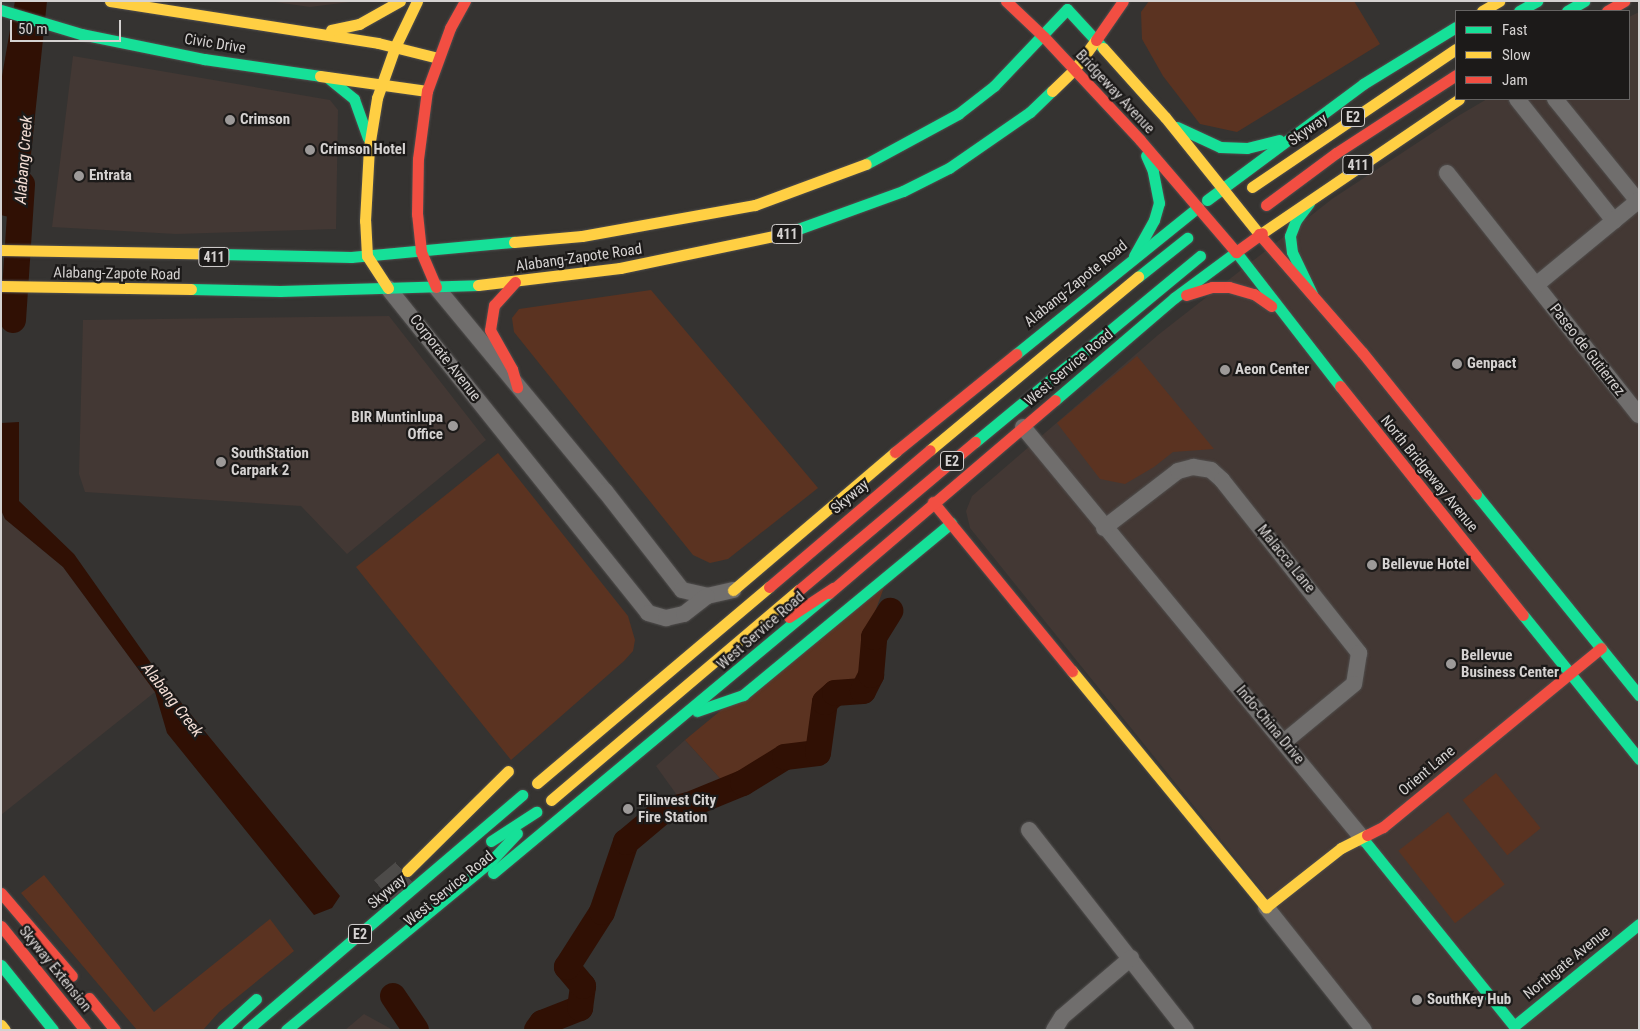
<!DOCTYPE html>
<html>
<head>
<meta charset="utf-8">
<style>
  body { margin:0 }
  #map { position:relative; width:1640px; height:1031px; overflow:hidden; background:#353331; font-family:"Roboto Condensed",sans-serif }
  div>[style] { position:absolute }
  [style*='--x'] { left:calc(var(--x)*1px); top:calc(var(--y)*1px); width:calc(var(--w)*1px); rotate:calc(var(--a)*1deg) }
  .built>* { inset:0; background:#433834 }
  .green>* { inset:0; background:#5b3321; transform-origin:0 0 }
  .water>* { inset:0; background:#301004 }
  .river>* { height:26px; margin:-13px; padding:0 13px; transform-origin:13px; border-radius:13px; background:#301004 }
  .highway-tunnel>* { height:28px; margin-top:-14px; transform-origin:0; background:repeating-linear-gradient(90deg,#4d4b49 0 28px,transparent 0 42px) }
  .roads { filter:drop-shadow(0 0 1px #514f4e) drop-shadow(0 0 1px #514f4e) }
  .street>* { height:16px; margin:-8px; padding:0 8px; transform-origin:8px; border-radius:8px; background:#706e6d }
  .fast>* { height:11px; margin:-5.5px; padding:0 5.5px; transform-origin:5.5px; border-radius:5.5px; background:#16e098 }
  .slow>* { height:11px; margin:-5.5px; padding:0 5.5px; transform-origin:5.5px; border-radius:5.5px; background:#ffcf43 }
  .jam>* { height:11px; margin:-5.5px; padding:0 5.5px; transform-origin:5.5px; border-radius:5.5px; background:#f24e42 }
  .dots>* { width:14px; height:14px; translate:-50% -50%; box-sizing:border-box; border:2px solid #1c1a19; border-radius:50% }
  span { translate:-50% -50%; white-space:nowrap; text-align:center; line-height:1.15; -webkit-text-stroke:4.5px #1c1a19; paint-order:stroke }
  .shield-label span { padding:1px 4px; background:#1c1a19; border:1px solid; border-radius:4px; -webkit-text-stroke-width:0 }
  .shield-label { font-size:14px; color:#d5d2d1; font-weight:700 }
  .street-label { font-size:15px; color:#d5d2d1 }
  .poi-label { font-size:15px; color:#d5d2d1; font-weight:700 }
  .left { translate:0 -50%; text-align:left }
  .right { translate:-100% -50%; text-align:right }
  .water-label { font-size:16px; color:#f4ded5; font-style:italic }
  .frame { position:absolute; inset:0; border:2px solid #d5d2d1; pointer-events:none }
  .legend { position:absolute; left:1455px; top:10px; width:175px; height:90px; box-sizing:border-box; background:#1c1a19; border:1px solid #666463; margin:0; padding:6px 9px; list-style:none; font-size:15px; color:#d5d2d1 }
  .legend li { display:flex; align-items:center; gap:10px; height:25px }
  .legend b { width:25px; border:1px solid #666463 }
  .scale { position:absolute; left:10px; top:20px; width:111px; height:22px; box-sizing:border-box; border:2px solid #d5d2d1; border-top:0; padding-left:6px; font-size:15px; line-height:18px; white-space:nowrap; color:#d5d2d1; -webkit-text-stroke:4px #1c1a19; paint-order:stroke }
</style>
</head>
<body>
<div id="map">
  <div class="built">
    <i style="clip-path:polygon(268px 1px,358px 1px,310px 7px)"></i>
    <i style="clip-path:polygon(1639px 12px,1639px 1030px,1374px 1030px,970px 528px,966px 511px,972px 496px,1158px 335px,1332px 199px,1458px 116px,1487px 99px,1629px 99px,1629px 17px)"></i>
    <i style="clip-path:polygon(73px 56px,330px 100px,338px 110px,336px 229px,176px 234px,52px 227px)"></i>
    <i style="clip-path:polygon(389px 316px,486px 440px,347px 554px,301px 506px,85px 492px,79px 474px,83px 320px)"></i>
    <i style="clip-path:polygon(1px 510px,5px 519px,63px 567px,155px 692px,1px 815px)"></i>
    <i style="clip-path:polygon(685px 740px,726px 785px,679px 798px,656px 766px)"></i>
    <i style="clip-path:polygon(364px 1014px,393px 1030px,345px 1030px)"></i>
  </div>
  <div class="green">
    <i style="clip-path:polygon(1149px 1px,1354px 1px,1380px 44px,1237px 132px,1200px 124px,1163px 76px,1142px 39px,1141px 12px)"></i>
    <i style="clip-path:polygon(651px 290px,818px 488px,728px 559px,710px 563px,693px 555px,514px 332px,512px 318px,519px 309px)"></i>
    <i style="clip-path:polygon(1137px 356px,1214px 449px,1173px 452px,1154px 467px,1125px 484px,1100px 479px,1057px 423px)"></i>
    <i style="clip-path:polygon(498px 453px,628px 616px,635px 640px,633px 651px,624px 661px,511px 760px,356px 567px)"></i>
    <i style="clip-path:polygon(890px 571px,868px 631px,864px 684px,831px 691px,817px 702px,814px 751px,780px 752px,726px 785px,685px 740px)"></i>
    <i style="left:1496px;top:773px;width:71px;height:43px;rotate:51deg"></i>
    <i style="left:1448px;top:812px;width:92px;height:63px;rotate:52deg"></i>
    <i style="clip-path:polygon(44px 875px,154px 1012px,270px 919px,294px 951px,219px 1012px,203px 1030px,137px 1030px,21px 893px)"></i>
  </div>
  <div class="water">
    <i style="clip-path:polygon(15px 1px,47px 1px,24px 221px,1px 215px,1px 82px)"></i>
    <i style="clip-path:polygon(19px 422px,19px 501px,74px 554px,165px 683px,340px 896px,332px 908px,314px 915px,167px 733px,155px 692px,63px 567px,5px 519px,1px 510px,1px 423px)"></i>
  </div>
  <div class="river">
    <i style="--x:13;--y:320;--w:136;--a:-86.2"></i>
    <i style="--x:393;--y:996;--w:41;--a:55.9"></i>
    <i style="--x:537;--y:1030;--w:9;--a:-54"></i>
    <i style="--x:542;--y:1023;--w:41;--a:-21.5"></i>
    <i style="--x:580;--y:1008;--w:22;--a:-82"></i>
    <i style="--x:583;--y:986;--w:25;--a:-130"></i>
    <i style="--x:567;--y:967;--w:65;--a:-57.5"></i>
    <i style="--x:602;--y:912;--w:74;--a:-71.1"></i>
    <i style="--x:626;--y:842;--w:48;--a:-40"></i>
    <i style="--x:663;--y:811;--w:27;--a:-13"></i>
    <i style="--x:689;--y:805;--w:58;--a:-22.2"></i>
    <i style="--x:743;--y:783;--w:49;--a:-31.8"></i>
    <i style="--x:785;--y:757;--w:33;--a:-7"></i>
    <i style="--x:818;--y:753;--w:51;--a:-82.2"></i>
    <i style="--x:825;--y:702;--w:13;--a:-42"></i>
    <i style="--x:835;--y:693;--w:28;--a:-4"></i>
    <i style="--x:863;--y:691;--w:18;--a:-63"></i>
    <i style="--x:871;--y:675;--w:38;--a:-85"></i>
    <i style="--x:874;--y:637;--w:31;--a:-58"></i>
  </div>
  <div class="highway-tunnel">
    <i style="--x:383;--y:891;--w:30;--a:-40"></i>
  </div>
  <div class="roads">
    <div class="street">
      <i style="--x:1517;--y:99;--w:156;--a:51.5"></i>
      <i style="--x:1555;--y:99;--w:132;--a:50.9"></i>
      <i style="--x:1447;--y:173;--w:309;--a:51.6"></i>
      <i style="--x:1536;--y:285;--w:134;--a:-39.5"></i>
      <i style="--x:436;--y:287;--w:265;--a:50.4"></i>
      <i style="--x:605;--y:491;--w:125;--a:52.1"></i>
      <i style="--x:682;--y:590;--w:26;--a:13"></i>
      <i style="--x:707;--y:596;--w:27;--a:-13"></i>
      <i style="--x:388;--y:288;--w:416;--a:51.3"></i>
      <i style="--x:648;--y:613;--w:19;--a:16"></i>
      <i style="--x:666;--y:618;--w:18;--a:-13"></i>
      <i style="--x:684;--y:614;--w:29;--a:-38"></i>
      <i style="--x:1023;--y:427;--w:534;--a:50.47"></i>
      <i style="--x:1104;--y:528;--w:93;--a:-37.6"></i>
      <i style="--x:1178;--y:471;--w:16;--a:-15"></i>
      <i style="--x:1193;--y:467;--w:18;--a:9"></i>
      <i style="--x:1211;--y:470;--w:15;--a:42"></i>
      <i style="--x:1222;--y:480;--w:221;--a:51.6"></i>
      <i style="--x:1359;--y:653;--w:31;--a:99"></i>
      <i style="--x:1354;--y:684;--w:91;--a:140.4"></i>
      <i style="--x:1029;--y:830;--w:254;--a:51.9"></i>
      <i style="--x:1266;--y:907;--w:157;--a:51.5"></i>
      <i style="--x:1054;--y:1030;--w:15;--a:-58"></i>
      <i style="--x:1062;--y:1017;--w:91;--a:-40.5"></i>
    </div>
    <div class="fast">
      <i style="--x:1;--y:10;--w:84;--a:16.7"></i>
      <i style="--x:81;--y:34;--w:126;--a:11.5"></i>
      <i style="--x:204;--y:59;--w:117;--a:8.3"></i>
      <i style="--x:1519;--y:11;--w:21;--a:-29"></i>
      <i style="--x:1567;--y:11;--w:20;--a:-30"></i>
      <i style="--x:327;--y:77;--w:35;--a:39"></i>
      <i style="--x:354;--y:99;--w:41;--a:70.3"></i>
      <i style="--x:1177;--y:127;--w:47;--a:24.9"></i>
      <i style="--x:1220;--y:147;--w:27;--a:2"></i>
      <i style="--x:1247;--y:148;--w:33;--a:-14"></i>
      <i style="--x:866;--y:164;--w:105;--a:-28.5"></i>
      <i style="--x:958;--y:114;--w:46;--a:-37.9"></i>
      <i style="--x:994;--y:86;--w:106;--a:-46.5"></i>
      <i style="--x:1067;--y:9;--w:53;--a:47.3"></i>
      <i style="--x:1207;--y:200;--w:194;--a:-36.6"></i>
      <i style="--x:1363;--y:84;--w:109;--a:-31.5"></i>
      <i style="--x:1309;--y:203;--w:21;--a:127"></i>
      <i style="--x:1296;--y:220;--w:17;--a:111"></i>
      <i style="--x:1290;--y:236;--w:16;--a:83"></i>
      <i style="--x:1292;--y:252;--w:47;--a:64.5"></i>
      <i style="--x:787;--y:233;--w:123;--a:-19.9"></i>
      <i style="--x:903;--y:191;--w:51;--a:-26.6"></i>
      <i style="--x:949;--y:168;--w:98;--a:-34.7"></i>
      <i style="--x:1030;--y:112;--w:30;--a:-44"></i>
      <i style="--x:221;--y:254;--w:130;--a:1.3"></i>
      <i style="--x:351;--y:257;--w:164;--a:-5.3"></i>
      <i style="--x:1134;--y:256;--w:41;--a:-60.9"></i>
      <i style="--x:1154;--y:220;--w:18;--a:-74"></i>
      <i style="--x:1159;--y:203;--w:33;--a:-101"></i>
      <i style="--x:1153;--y:171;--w:17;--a:-114"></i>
      <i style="--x:1138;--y:277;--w:63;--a:-38.5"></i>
      <i style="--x:191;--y:289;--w:89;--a:1.3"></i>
      <i style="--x:280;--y:291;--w:198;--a:-1.7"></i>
      <i style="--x:1016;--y:354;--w:234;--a:-38.9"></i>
      <i style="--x:1055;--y:400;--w:157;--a:-40.6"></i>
      <i style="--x:1174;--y:298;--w:77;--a:-36.6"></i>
      <i style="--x:1236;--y:252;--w:170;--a:52.2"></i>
      <i style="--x:975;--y:442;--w:292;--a:-39.6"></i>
      <i style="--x:1476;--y:494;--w:259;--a:51"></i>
      <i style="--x:1523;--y:615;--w:185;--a:51.1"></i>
      <i style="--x:697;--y:711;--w:49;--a:-19.2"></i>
      <i style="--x:743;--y:695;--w:270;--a:-39.6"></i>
      <i style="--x:1363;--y:839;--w:240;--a:51.1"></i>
      <i style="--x:1514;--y:1026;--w:161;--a:-39.2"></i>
      <i style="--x:491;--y:841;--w:54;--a:-32.8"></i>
      <i style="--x:493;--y:873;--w:437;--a:-39.8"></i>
      <i style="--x:1;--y:965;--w:83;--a:51.3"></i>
      <i style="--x:222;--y:1030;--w:46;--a:-42.4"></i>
      <i style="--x:247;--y:1030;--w:362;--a:-40.5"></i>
      <i style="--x:286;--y:1030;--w:266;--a:-39.5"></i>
      <i style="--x:491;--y:861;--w:38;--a:-47"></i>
    </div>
    <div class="slow">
      <i style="--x:110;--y:1;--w:271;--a:8.9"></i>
      <i style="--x:378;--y:43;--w:62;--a:14"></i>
      <i style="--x:1482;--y:11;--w:20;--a:-30"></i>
      <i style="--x:331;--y:30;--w:29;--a:-12"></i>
      <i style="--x:359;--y:24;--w:47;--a:-29.3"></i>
      <i style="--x:1103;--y:48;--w:93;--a:48.1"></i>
      <i style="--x:1165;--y:117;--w:150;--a:51.2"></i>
      <i style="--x:320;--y:76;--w:108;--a:8"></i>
      <i style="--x:1052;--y:91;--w:30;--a:-44"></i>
      <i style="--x:1074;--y:70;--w:37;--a:-54"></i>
      <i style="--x:1252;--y:187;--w:246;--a:-34.1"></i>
      <i style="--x:1262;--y:233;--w:238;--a:-34.2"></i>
      <i style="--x:514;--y:242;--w:68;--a:-5"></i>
      <i style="--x:582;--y:236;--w:176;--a:-10.2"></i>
      <i style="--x:755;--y:205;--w:118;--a:-20.3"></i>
      <i style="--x:1;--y:250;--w:220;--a:1"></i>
      <i style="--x:478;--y:285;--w:143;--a:-6.8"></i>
      <i style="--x:620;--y:268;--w:171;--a:-11.8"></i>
      <i style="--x:1;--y:286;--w:190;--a:0.9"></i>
      <i style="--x:388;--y:288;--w:38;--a:-123"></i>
      <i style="--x:367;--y:256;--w:35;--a:-93"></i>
      <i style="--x:365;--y:221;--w:74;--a:-86.9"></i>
      <i style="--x:369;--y:147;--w:50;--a:-80.7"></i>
      <i style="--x:377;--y:98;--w:54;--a:-70.6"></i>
      <i style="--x:395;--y:47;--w:51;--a:-64.4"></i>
      <i style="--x:930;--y:450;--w:271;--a:-39.8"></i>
      <i style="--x:733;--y:590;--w:213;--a:-40.4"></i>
      <i style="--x:1072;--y:671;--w:306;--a:50.6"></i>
      <i style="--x:1266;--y:907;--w:95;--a:-38.2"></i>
      <i style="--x:1341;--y:848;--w:29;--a:-27"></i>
      <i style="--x:537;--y:783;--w:304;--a:-40.2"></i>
      <i style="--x:551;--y:800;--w:325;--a:-40.3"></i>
      <i style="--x:407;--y:871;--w:142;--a:-44.7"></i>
      <i style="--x:1;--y:1025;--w:6;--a:51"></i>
    </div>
    <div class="jam">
      <i style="--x:1006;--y:1;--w:52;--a:43.5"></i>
      <i style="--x:1607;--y:11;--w:20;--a:-30"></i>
      <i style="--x:1044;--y:37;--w:141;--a:47"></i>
      <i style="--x:1140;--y:140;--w:148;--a:49.4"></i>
      <i style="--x:1236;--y:252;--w:32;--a:-36"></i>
      <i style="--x:1096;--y:40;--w:47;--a:-55.3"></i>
      <i style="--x:1266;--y:205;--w:87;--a:-36.6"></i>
      <i style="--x:1336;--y:153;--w:143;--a:-33"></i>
      <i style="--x:1259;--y:234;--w:157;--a:48.9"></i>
      <i style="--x:1362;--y:352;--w:182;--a:51.2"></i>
      <i style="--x:515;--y:282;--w:31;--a:132"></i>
      <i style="--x:494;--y:305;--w:25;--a:99"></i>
      <i style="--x:490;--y:330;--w:45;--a:60.6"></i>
      <i style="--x:512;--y:369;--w:19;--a:74"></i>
      <i style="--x:436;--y:287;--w:39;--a:-113"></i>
      <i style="--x:421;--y:251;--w:37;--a:-96"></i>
      <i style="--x:417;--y:214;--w:55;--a:-89"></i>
      <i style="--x:418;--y:159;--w:69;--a:-82.5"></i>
      <i style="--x:427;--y:91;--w:67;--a:-69.9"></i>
      <i style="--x:450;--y:28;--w:31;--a:-61"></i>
      <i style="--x:1186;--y:295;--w:27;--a:-17"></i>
      <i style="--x:1212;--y:287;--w:17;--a:0"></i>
      <i style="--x:1229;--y:287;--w:26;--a:16"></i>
      <i style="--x:1254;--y:294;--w:21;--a:35"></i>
      <i style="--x:1340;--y:386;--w:293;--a:51.4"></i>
      <i style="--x:895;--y:452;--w:156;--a:-39"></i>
      <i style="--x:933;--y:502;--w:219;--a:50.6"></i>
      <i style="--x:769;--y:587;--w:211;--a:-40.4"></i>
      <i style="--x:799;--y:590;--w:230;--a:-40.1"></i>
      <i style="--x:829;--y:593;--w:297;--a:-40.5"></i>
      <i style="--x:789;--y:617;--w:53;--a:-33.4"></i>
      <i style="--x:1367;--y:835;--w:18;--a:-27"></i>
      <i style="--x:1383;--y:827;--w:282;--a:-39.4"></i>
      <i style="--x:1;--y:893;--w:109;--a:49.5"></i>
      <i style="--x:1;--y:926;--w:134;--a:51.1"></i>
      <i style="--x:89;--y:998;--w:41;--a:50.9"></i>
    </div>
  </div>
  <div class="dots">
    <i style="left:230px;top:120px;background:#9d9a99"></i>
    <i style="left:310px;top:150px;background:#9d9a99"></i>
    <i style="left:79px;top:176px;background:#9d9a99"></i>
    <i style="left:1457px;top:364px;background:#9d9a99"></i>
    <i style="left:1225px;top:370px;background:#9d9a99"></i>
    <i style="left:453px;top:426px;background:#9d9a99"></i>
    <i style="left:221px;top:462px;background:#9d9a99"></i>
    <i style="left:1372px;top:565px;background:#9d9a99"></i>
    <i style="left:1451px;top:664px;background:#9d9a99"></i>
    <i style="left:628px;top:809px;background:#9d9a99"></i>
    <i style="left:1417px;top:1000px;background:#9d9a99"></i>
  </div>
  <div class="shield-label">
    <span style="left:1353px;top:117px">E2</span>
    <span style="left:1358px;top:165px">411</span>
    <span style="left:787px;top:234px">411</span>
    <span style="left:214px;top:257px">411</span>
    <span style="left:952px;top:461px">E2</span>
    <span style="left:360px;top:934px">E2</span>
  </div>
  <div class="street-label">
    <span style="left:215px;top:44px;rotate:9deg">Civic Drive</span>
    <span style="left:1115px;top:92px;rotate:47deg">Bridgeway Avenue</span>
    <span style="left:1308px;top:130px;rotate:-35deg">Skyway</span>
    <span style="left:579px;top:258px;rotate:-8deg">Alabang-Zapote Road</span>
    <span style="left:117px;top:274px;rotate:1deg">Alabang-Zapote Road</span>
    <span style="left:1076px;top:284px;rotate:-39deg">Alabang-Zapote Road</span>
    <span style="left:1587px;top:350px;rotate:52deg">Paseo de Gutierrez</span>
    <span style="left:445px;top:358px;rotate:52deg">Corporate Avenue</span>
    <span style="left:1069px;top:368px;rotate:-40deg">West Service Road</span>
    <span style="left:1429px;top:474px;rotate:51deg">North Bridgeway Avenue</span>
    <span style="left:850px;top:497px;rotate:-40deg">Skyway</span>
    <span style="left:1286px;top:559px;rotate:51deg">Malacca Lane</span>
    <span style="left:761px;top:631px;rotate:-41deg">West Service Road</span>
    <span style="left:1270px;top:725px;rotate:50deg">Indo-China Drive</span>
    <span style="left:1427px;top:771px;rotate:-40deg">Orient Lane</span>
    <span style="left:449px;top:889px;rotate:-39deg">West Service Road</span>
    <span style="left:387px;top:892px;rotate:-40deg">Skyway</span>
    <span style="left:1567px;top:963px;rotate:-39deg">Northgate Avenue</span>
    <span style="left:55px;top:969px;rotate:51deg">Skyway Extension</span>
  </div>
  <div class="poi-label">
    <span class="left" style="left:240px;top:120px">Crimson</span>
    <span class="left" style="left:320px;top:150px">Crimson Hotel</span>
    <span class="left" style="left:89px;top:176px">Entrata</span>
    <span class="left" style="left:1467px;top:364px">Genpact</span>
    <span class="left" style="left:1235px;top:370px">Aeon Center</span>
    <span class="right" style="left:443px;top:426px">BIR Muntinlupa<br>Office</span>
    <span class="left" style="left:231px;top:462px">SouthStation<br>Carpark 2</span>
    <span class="left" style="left:1382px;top:565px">Bellevue Hotel</span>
    <span class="left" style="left:1461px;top:664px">Bellevue<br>Business Center</span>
    <span class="left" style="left:638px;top:809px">Filinvest City<br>Fire Station</span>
    <span class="left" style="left:1427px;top:1000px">SouthKey Hub</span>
  </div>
  <div class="water-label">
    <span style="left:24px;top:160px;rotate:-86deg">Alabang Creek</span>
    <span style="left:172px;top:700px;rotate:52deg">Alabang Creek</span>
  </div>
  <div class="frame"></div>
  <ul class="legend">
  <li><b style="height:6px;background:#16e098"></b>Fast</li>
  <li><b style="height:6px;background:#ffcf43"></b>Slow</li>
  <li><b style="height:6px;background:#f24e42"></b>Jam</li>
  </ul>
  <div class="scale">50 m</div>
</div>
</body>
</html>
